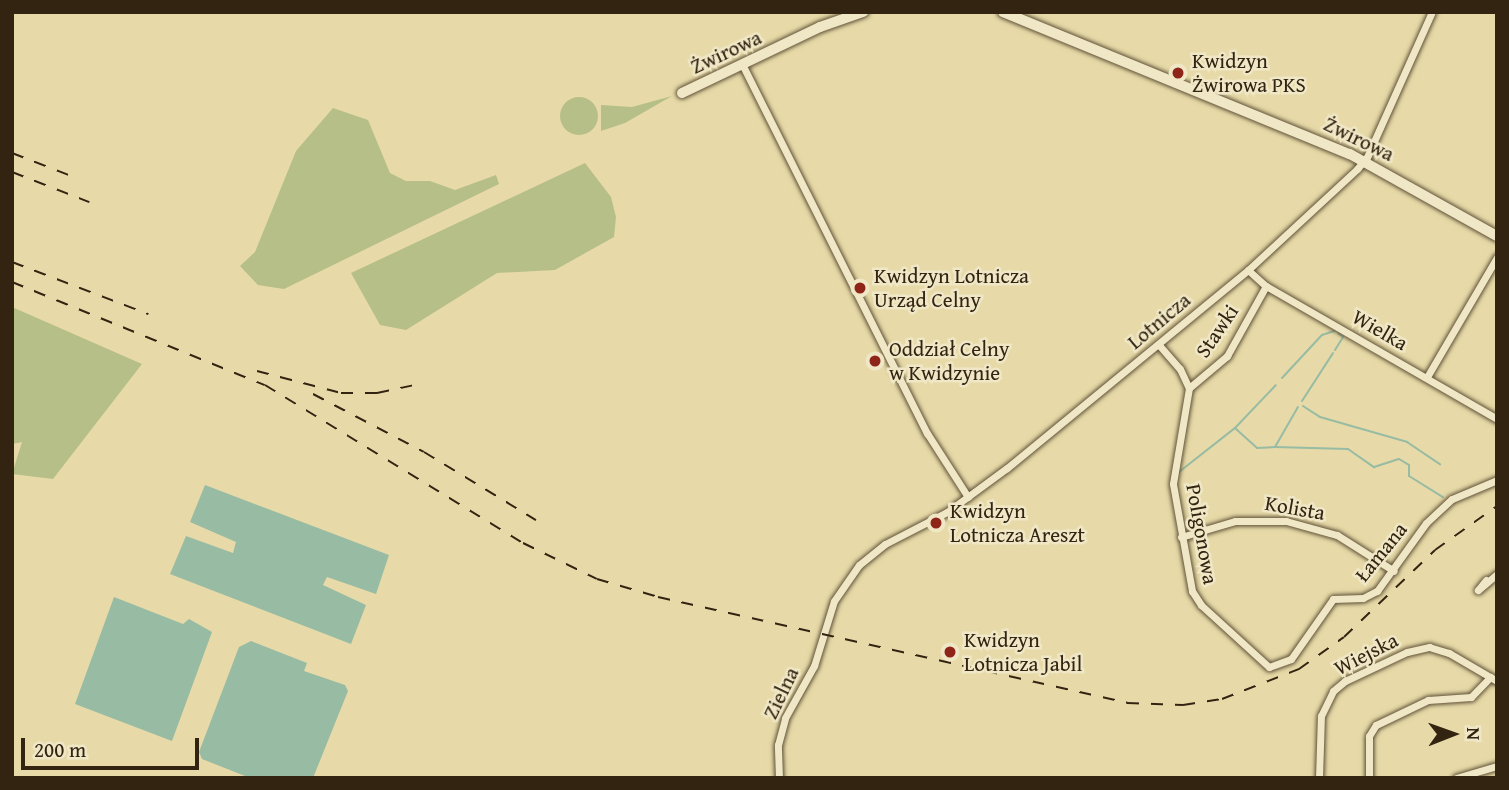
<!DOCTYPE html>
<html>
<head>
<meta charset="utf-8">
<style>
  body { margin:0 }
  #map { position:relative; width:1509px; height:790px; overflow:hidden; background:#e7daa8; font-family:"Gentium Book Plus",serif }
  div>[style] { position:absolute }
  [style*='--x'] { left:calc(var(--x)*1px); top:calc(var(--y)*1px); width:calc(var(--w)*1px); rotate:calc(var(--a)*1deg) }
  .green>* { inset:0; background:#b6bf87 }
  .round { border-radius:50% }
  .water>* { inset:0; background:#98bba3 }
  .stream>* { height:2px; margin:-1px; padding:0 1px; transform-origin:1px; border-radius:1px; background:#98bba3 }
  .roads { filter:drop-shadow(0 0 2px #605238) drop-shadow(0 0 2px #605238) }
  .street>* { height:7px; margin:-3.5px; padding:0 3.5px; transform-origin:3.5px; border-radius:3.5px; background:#efe7c6 }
  .secondary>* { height:10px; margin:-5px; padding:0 5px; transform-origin:5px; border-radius:5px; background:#efe7c6 }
  .rail>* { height:2px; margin-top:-1px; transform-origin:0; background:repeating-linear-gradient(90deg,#332412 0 12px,transparent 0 24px) }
  .dots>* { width:19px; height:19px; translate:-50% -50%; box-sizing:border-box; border:4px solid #efe7c6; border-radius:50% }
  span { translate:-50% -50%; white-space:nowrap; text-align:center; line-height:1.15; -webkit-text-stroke:5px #efe7c6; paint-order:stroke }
  .street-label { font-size:21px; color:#332412 }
  .poi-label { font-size:21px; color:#332412 }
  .left { translate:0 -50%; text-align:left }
  .frame { position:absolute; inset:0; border:14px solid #332412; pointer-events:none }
  .north { position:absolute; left:1418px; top:699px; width:70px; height:70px; -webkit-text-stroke:5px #efe7c6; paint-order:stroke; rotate:89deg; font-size:19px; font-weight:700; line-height:28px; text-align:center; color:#332412 }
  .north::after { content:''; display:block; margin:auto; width:24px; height:32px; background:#332412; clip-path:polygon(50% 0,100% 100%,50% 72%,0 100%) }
  .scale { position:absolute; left:21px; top:738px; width:178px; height:32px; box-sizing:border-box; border:4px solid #332412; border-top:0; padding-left:9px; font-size:21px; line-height:24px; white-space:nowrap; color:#332412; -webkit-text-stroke:5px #efe7c6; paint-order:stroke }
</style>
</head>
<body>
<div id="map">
  <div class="green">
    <i style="clip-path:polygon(672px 96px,625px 123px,601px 131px,601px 105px,632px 107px)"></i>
    <i class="round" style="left:560px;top:97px;width:38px;height:38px"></i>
    <i style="clip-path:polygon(333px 108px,368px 120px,390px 173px,406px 181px,430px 181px,455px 190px,496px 175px,499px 184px,284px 289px,258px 285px,240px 266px,255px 252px,296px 151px)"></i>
    <i style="clip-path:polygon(585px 163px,611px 197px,616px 217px,614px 237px,555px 270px,497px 273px,406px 330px,380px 325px,351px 273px)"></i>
    <i style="clip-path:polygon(12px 307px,142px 364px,53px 479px,12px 474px,22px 442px,12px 444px)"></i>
  </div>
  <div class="water">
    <i style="clip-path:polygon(205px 485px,389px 555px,376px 594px,327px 577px,323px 585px,366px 605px,351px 644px,170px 574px,186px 536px,233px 553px,236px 542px,190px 522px)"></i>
    <i style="clip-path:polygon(114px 597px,183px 624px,189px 619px,212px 632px,172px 741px,75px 704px)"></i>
    <i style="clip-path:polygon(251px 641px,307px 663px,304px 671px,345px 685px,348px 691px,313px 778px,250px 778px,202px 759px,199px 752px,239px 647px)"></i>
  </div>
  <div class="stream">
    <i style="--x:1335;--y:350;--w:15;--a:-58"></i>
    <i style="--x:1343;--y:337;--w:6;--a:-141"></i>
    <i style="--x:1282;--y:378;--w:59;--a:-47.1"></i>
    <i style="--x:1322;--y:335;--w:13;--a:-18"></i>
    <i style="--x:1302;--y:401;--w:57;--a:-57.1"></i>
    <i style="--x:1303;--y:406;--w:20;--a:33"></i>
    <i style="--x:1320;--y:417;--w:91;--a:16"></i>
    <i style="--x:1407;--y:442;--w:40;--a:34"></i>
    <i style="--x:1236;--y:429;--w:28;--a:42"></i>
    <i style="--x:1257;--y:448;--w:18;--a:-3"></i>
    <i style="--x:1275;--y:447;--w:46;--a:-60.1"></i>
    <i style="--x:1275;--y:447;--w:73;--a:1.6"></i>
    <i style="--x:1348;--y:449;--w:32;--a:35"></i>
    <i style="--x:1374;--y:467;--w:26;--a:-18"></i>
    <i style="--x:1399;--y:459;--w:12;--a:31"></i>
    <i style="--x:1409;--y:465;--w:11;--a:90"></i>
    <i style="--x:1409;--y:476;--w:40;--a:32"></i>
    <i style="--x:1179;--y:472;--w:71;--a:-38.2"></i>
    <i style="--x:1235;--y:428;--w:59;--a:-46.4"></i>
  </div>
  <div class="roads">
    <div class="street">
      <i style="--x:743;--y:66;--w:411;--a:63.4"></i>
      <i style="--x:927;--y:433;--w:76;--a:57.4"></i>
      <i style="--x:1248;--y:270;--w:24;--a:42"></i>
      <i style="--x:1266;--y:286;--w:267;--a:29.9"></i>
      <i style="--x:1159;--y:345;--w:32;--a:49"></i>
      <i style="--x:1180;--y:369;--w:21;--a:65"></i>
      <i style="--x:1189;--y:388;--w:97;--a:99.5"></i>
      <i style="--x:1173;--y:484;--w:109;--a:79.9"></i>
      <i style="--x:1192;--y:591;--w:17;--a:57"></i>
      <i style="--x:1201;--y:605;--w:92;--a:42.4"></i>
      <i style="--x:1269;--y:667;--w:23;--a:-20"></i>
      <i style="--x:1291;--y:659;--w:73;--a:-55"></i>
      <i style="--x:1333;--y:599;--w:30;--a:-2"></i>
      <i style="--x:1363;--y:598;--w:16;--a:-27"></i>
      <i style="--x:1377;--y:591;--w:84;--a:-54.2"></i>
      <i style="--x:1426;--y:523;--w:35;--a:-43"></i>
      <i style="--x:1452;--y:499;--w:49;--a:-22.9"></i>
      <i style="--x:1427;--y:377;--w:139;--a:-59.7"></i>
      <i style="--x:1189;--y:388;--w:50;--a:-40.1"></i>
      <i style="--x:1227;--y:356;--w:80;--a:-60.9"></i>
      <i style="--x:1181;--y:537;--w:56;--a:-16.5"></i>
      <i style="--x:1235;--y:521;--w:51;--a:0"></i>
      <i style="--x:1286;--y:521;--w:53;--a:15.4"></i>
      <i style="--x:1337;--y:535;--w:67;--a:32.3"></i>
      <i style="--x:1486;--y:580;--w:13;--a:129"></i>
      <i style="--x:1478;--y:590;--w:25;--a:-40"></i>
      <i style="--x:779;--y:778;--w:33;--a:-92"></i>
      <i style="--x:778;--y:745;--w:28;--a:-75"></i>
      <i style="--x:785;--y:718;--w:60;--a:-60.9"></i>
      <i style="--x:814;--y:666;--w:68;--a:-72.9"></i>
      <i style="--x:834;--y:601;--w:44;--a:-55.2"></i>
      <i style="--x:859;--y:565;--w:33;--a:-39"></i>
      <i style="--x:885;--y:544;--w:70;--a:-27.3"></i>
      <i style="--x:947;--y:512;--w:74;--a:-36.3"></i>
      <i style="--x:1007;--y:468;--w:312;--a:-39.4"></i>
      <i style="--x:1248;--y:270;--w:149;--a:-42.8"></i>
      <i style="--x:1357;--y:169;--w:16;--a:-50"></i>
      <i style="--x:1367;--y:157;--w:159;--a:-65.9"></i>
      <i style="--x:1319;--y:778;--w:62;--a:-88.2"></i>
      <i style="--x:1321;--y:716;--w:28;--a:-64"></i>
      <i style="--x:1333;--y:691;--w:16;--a:-40"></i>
      <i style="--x:1345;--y:681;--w:68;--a:-25.1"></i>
      <i style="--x:1407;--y:652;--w:23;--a:-13"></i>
      <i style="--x:1429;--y:647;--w:21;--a:17"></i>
      <i style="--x:1449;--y:653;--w:56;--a:30.3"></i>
      <i style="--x:1369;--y:778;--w:42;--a:-90"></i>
      <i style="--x:1369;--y:736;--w:13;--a:-58"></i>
      <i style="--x:1376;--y:725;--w:58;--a:-25.7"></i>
      <i style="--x:1428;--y:700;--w:43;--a:-4"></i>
      <i style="--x:1471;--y:697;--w:28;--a:-46"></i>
      <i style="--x:1456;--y:778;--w:43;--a:-16.3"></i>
    </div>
    <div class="secondary">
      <i style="--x:1003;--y:12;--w:375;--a:22.3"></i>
      <i style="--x:1350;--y:154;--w:168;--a:29.2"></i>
      <i style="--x:682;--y:93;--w:153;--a:-25.6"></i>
      <i style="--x:820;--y:27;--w:46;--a:-19.2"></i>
    </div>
  </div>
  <div class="rail">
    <i style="--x:12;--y:153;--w:66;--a:21.2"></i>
    <i style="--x:12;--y:172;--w:83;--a:21.3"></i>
    <i style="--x:12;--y:262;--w:146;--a:20.9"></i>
    <i style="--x:12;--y:282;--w:273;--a:22.2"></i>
    <i style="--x:265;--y:385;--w:303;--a:31.5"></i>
    <i style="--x:523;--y:543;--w:82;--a:25.9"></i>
    <i style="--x:597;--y:579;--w:64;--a:16.4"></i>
    <i style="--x:658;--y:597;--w:481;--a:12.7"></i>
    <i style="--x:1127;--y:703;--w:56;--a:2"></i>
    <i style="--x:1183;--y:705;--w:39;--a:-9"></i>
    <i style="--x:1222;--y:699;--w:83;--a:-21.3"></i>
    <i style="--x:1299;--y:669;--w:55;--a:-35.4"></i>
    <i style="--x:1344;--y:637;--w:126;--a:-43.7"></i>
    <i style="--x:1435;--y:550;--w:76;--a:-35.4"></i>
    <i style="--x:257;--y:371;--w:87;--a:14.7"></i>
    <i style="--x:341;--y:393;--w:36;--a:0"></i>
    <i style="--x:377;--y:393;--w:39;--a:-12"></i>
    <i style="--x:313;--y:394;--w:125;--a:27.6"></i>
    <i style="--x:424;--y:452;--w:131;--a:31.3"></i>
  </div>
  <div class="dots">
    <i style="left:1178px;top:73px;background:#8f2418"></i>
    <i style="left:860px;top:288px;background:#8f2418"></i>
    <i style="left:875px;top:361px;background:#8f2418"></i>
    <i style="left:936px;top:523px;background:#8f2418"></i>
    <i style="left:950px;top:652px;background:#8f2418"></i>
  </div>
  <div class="street-label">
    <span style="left:726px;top:52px;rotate:-25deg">Żwirowa</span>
    <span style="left:1359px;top:139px;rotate:26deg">Żwirowa</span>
    <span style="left:1159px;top:321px;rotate:-40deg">Lotnicza</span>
    <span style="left:1380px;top:330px;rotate:30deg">Wielka</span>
    <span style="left:1217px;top:331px;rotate:-56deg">Stawki</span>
    <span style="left:1295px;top:508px;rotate:10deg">Kolista</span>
    <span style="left:1202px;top:534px;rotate:80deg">Poligonowa</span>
    <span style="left:1381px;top:552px;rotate:-51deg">Łamana</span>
    <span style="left:1366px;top:654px;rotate:-27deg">Wiejska</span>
    <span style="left:781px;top:693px;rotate:-64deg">Zielna</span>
  </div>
  <div class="poi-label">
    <span class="left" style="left:1192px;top:73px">Kwidzyn<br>Żwirowa PKS</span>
    <span class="left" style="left:874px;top:288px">Kwidzyn Lotnicza<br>Urząd Celny</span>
    <span class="left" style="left:889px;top:361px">Oddział Celny<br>w Kwidzynie</span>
    <span class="left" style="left:950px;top:523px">Kwidzyn<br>Lotnicza Areszt</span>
    <span class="left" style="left:964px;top:652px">Kwidzyn<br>Lotnicza Jabil</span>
  </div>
  <div class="frame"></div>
  <div class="north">N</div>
  <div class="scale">200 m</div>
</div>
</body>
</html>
